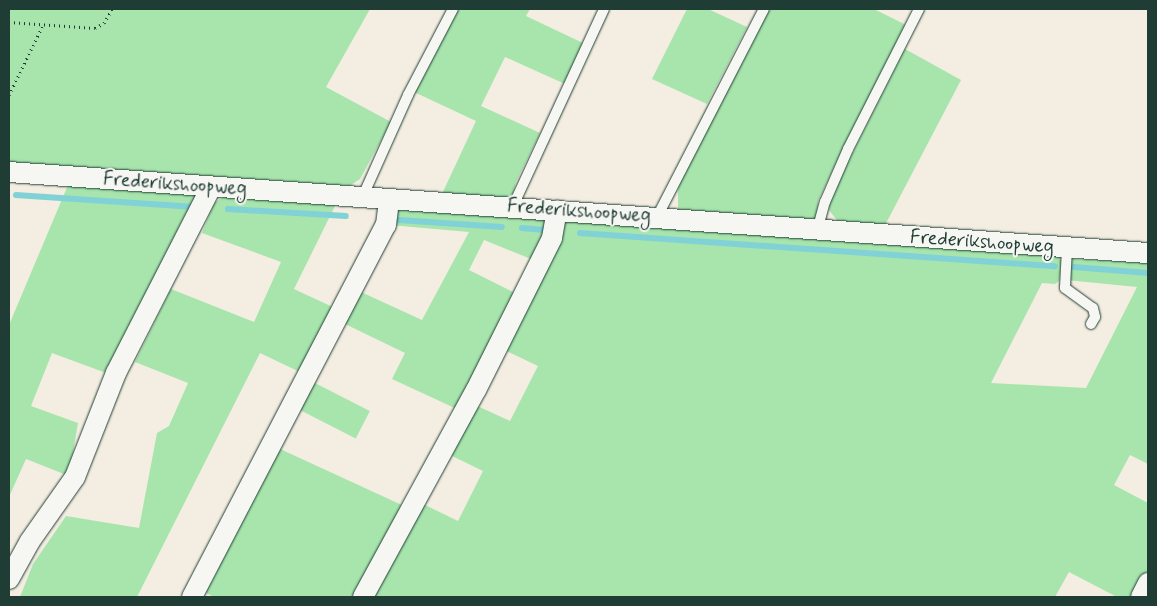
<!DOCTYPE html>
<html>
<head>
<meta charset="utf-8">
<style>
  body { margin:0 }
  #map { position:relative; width:1157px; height:606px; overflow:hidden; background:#f4ede1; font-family:Mynerve,sans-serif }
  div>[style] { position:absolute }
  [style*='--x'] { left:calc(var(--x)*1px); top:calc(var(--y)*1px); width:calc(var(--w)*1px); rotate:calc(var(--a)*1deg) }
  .green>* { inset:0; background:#a7e5ad; transform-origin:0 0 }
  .stream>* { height:5.5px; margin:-2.75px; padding:0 2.75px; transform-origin:2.75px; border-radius:2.75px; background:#80d2d6 }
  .path>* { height:3px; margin-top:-1.5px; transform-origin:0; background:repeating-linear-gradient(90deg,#1f3d34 0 1px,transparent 0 5px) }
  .roads { filter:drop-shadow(0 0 1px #1f3d34) drop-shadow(0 0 1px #1f3d34) }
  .lane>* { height:10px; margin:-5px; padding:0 5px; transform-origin:5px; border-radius:5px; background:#f6f6f2 }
  .street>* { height:20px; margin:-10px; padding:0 10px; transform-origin:10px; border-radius:10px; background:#f6f6f2 }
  span { translate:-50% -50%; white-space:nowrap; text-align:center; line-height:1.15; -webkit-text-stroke:4px #f6f6f2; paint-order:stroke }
  .street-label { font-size:20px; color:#1f3d34 }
  .frame { position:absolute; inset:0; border:10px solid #1f3d34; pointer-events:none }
</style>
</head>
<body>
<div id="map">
  <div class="green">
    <i style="clip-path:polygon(9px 9px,370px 9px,326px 87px,391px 122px,360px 179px,349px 186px,9px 162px)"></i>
    <i style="clip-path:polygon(458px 9px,530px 9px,526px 16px,585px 44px,565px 84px,505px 57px,481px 106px,540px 133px,516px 182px,511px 200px,442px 194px,476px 121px,414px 92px)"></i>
    <i style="clip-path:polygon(687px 9px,708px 9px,747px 27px,707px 104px,652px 79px)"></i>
    <i style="clip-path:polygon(768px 9px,874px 9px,908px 26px,844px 146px,818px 201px,817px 220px,678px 210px,678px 180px)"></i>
    <i style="clip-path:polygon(905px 49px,961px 80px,883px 229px,839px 223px,829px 210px,830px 198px)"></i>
    <i style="clip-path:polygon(68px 185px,199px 194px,117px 377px,52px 353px,31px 406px,78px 423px,69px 476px,26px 459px,9px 497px,9px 325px)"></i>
    <i style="clip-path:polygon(225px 196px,336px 204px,294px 289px,337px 309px,304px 374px,260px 353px,137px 597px,20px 597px,33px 564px,66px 516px,139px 528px,157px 433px,169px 426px,188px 383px,135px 362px,171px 289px,254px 322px,281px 262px,202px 233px,214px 203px)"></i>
    <i style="clip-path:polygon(397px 208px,550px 218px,536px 261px,484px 240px,469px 270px,519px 295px,459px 410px,392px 379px,405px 353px,345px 324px,361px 292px,422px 320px,469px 232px,390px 225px)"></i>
    <i style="clip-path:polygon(567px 220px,1056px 255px,1062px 262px,1059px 281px,1055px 284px,1042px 283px,991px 383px,1086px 388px,1137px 287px,1066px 280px,1071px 259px,1148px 262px,1148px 464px,1130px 455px,1114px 485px,1148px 503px,1148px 573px,1135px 597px,1117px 597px,1069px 572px,1055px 597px,368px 597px,419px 502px,458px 521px,483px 471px,446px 453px,473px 404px,510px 421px,538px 366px,502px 349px,561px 223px)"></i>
    <i style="left:311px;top:381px;width:66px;height:31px;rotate:27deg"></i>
    <i style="clip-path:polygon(278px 448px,404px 506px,356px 597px,214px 597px,202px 591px)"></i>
  </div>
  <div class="stream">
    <i style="--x:16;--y:195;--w:179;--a:3.8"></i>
    <i style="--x:228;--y:209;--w:118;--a:3.4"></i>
    <i style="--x:399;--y:220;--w:103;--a:3.9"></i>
    <i style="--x:522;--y:228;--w:25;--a:5"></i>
    <i style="--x:580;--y:233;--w:476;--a:4"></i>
    <i style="--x:1074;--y:267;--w:74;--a:4.6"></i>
  </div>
  <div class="path">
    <i style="--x:9;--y:22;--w:86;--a:4"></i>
    <i style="--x:95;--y:28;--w:10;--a:-29"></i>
    <i style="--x:104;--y:23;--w:16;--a:-60"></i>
    <i style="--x:9;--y:95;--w:78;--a:-64.1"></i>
  </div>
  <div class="roads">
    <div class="lane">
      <i style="--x:362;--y:198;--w:113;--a:-65.9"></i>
      <i style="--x:408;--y:95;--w:97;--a:-62.4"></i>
      <i style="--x:513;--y:206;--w:217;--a:-65.2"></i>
      <i style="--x:657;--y:217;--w:234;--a:-62.8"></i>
      <i style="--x:817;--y:231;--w:30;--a:-75"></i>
      <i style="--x:825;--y:202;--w:58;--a:-66.5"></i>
      <i style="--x:848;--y:149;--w:157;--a:-63.1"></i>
      <i style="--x:1067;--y:248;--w:40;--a:92.9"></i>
      <i style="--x:1065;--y:288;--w:34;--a:36"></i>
      <i style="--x:1093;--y:308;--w:9;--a:77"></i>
      <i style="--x:1095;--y:317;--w:8;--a:120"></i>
    </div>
    <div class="street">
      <i style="--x:9;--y:172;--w:1142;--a:4.07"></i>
      <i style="--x:9;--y:579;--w:43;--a:-61.1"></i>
      <i style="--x:30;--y:541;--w:78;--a:-54.9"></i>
      <i style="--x:75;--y:477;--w:112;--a:-68.5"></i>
      <i style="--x:116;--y:373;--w:209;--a:-62.9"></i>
      <i style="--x:192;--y:597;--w:420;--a:-62.5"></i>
      <i style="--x:386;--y:225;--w:26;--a:-83"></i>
      <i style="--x:363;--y:597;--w:236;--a:-61.4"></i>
      <i style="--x:476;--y:390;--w:170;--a:-63.4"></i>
      <i style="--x:552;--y:238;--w:28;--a:-80"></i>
      <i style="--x:1141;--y:597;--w:16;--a:-63"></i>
    </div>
  </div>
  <div class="street-label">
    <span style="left:175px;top:184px;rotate:4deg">Frederikshoopweg</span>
    <span style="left:579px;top:211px;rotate:4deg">Frederikshoopweg</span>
    <span style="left:982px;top:242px;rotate:4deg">Frederikshoopweg</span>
  </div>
  <div class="frame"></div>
</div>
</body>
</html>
